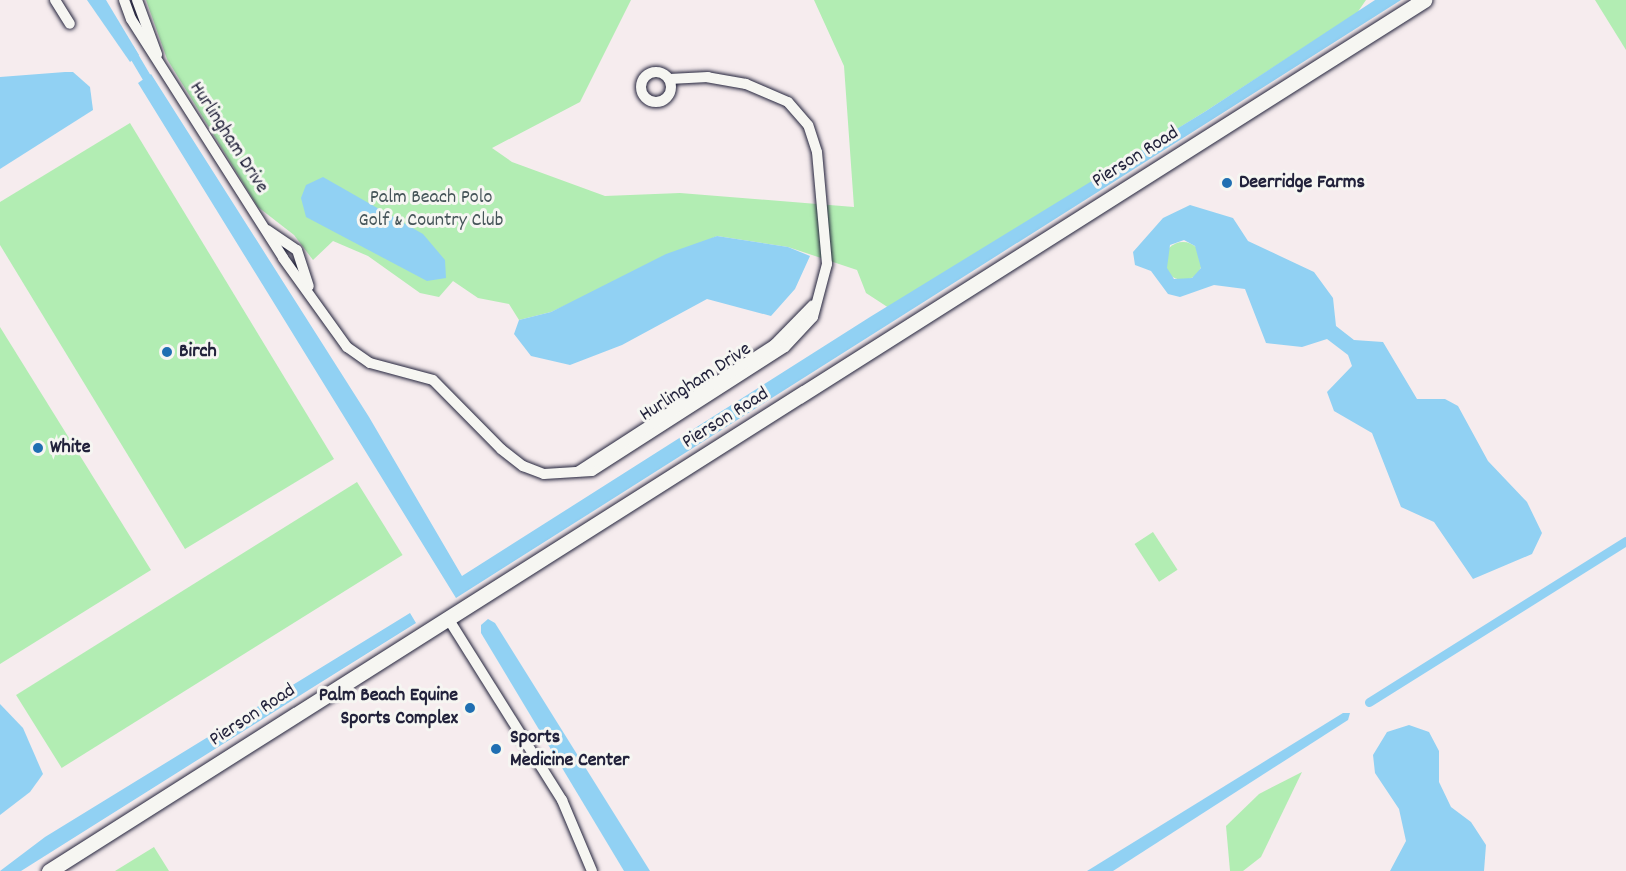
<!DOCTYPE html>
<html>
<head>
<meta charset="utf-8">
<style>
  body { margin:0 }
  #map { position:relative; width:1626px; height:871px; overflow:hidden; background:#f6ecee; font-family:Dekko,sans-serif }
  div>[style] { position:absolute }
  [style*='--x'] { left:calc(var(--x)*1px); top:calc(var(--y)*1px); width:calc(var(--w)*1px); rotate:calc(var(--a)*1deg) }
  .green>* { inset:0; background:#b2edb3; transform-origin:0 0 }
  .round { border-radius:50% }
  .water>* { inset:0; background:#91d1f3 }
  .canal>* { height:9px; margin:-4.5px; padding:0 4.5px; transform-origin:4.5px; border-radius:4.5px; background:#91d1f3 }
  .roads { filter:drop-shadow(0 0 2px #22223b) drop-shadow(0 0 2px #22223b) }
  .street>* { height:10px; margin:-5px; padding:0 5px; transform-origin:5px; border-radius:5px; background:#f6f6f2 }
  .street>.ring { margin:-5px; padding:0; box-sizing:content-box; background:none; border:10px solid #f6f6f2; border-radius:50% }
  .secondary>* { height:15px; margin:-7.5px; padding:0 7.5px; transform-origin:7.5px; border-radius:7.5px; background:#f6f6f2 }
  .dots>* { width:16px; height:16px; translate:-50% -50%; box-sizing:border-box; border:3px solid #f6f6f2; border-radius:50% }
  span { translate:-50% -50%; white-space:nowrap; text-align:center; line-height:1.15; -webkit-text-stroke:6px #f6f6f2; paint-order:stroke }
  .street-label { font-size:20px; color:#22223b }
  .poi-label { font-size:20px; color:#22223b; font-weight:700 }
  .left { translate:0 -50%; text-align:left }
  .right { translate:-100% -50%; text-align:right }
  .park-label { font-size:20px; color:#465559 }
</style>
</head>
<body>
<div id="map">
  <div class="green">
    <i style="clip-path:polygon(146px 0,631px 0,580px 102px,492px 148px,512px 162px,605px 196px,680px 193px,854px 207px,844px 66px,814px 0,1366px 0,1357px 13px,1206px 111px,889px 308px,866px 293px,857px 270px,788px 247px,717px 236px,551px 312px,519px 320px,509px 304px,478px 298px,453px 281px,439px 297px,420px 293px,368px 256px,333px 241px,313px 260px,294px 235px,258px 207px,167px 59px)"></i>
    <i style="clip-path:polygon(1595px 0,1626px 0,1626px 50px)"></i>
    <i style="clip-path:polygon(130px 123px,334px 459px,185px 549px,0 245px,0 202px)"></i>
    <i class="round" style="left:1164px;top:242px;width:38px;height:38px"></i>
    <i style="clip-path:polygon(0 327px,151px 570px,0 664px)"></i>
    <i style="left:357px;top:482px;width:86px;height:402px;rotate:58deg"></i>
    <i style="left:1153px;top:532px;width:45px;height:22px;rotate:57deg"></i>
    <i style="clip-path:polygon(1302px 772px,1261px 857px,1243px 871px,1230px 871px,1226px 826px,1259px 794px)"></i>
    <i style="clip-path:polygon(154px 847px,169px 871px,115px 871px)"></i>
  </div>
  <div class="water">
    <i style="clip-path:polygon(87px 0,106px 0,139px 55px,130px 62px)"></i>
    <i style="clip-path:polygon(1375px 0,1401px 0,456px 598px,138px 83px,151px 74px,369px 417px,462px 576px,870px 317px,1206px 111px)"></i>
    <i style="clip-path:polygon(65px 72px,73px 72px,90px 87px,93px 110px,0 169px,0 77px)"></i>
    <i style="clip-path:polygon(323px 177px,423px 234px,445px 260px,446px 278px,427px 281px,306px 217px,301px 198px,306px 185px)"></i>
    <i style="clip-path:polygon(evenodd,1190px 205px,1233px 218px,1248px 241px,1314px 272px,1333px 298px,1336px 326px,1354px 340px,1383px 342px,1417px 399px,1445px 399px,1458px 406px,1488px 461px,1527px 502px,1542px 533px,1532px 554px,1473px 579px,1434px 522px,1401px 507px,1372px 433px,1334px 411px,1327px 392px,1352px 366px,1348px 355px,1327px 339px,1302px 347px,1266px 343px,1245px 289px,1214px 285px,1180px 297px,1168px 294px,1151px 271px,1135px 265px,1133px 252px,1163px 218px,1190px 205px,1184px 240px,1195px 246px,1201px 268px,1192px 278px,1174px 279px,1167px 268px,1170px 245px,1184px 240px)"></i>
    <i style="clip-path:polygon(717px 236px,788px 247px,810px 256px,795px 289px,771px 316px,707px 299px,622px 345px,570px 365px,531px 356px,514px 334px,519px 320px,551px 312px,666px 254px)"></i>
    <i style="clip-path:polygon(410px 613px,416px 623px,315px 686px,21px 871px,0 871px,45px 837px)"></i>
    <i style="clip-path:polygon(488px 619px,495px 623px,650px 871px,624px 871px,481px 633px,481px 625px)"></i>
    <i style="clip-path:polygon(0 704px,23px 728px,43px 774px,30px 792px,0 815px)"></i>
    <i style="clip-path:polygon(1343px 713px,1350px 713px,1348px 720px,1113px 871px,1087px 871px)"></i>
    <i style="clip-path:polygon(1409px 725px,1429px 732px,1439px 751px,1439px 782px,1451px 807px,1471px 822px,1486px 845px,1484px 871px,1390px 871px,1406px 841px,1399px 809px,1375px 773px,1373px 755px,1387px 732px)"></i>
  </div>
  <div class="canal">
    <i style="--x:129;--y:48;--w:43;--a:59.3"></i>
    <i style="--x:1369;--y:702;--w:303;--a:-32.1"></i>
  </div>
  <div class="roads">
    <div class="street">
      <i style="--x:55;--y:0;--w:28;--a:58"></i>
      <i style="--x:124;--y:0;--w:20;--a:70"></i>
      <i style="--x:131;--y:19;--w:283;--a:57.5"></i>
      <i style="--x:283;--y:258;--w:110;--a:54.3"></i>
      <i style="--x:347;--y:347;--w:28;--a:35"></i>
      <i style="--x:370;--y:363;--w:65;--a:15.1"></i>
      <i style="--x:433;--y:380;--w:97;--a:45.4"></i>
      <i style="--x:501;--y:449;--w:28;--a:38"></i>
      <i style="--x:523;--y:466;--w:22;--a:21"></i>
      <i style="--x:544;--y:474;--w:48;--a:-3.6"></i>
      <i style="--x:592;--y:471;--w:229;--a:-32.7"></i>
      <i style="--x:785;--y:347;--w:41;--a:-47"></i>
      <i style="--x:813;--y:317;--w:55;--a:-75.2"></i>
      <i style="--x:827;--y:264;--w:112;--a:-95.1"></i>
      <i style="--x:817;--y:152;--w:28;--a:-108"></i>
      <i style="--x:808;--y:125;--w:30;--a:-131"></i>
      <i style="--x:788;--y:102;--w:46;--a:-156.8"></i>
      <i style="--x:746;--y:84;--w:39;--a:-170"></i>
      <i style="--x:708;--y:77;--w:39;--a:177"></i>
      <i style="--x:137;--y:0;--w:58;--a:69.7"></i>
      <i class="ring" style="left:641px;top:72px;width:20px;height:20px"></i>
      <i style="--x:267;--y:230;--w:36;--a:34"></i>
      <i style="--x:297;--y:250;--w:38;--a:72"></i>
      <i style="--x:579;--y:471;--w:234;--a:-32.9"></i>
      <i style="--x:775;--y:344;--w:54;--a:-45.7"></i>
      <i style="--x:449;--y:620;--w:213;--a:57.9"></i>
      <i style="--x:562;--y:800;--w:77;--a:67.1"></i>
    </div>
    <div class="secondary">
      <i style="--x:49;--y:871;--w:1628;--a:-32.35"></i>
    </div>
  </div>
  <div class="dots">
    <i style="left:1227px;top:183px;background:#1f6fb2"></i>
    <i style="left:167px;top:352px;background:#1f6fb2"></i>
    <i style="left:38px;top:448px;background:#1f6fb2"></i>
    <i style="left:470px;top:708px;background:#1f6fb2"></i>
    <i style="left:496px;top:749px;background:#1f6fb2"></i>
  </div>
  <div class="street-label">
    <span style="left:228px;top:138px;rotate:57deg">Hurlingham Drive</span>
    <span style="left:1136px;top:158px;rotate:-32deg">Pierson Road</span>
    <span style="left:696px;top:383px;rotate:-33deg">Hurlingham Drive</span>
    <span style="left:726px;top:419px;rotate:-32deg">Pierson Road</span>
    <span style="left:253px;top:716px;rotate:-33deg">Pierson Road</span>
  </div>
  <div class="poi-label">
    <span class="left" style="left:1239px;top:183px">Deerridge Farms</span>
    <span class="left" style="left:179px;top:352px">Birch</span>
    <span class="left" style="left:50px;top:448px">White</span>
    <span class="right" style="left:458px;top:708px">Palm Beach Equine<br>Sports Complex</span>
    <span class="left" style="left:510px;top:750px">Sports<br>Medicine Center</span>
  </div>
  <div class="park-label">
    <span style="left:431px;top:210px">Palm Beach Polo<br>Golf &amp; Country Club</span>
  </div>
</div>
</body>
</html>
